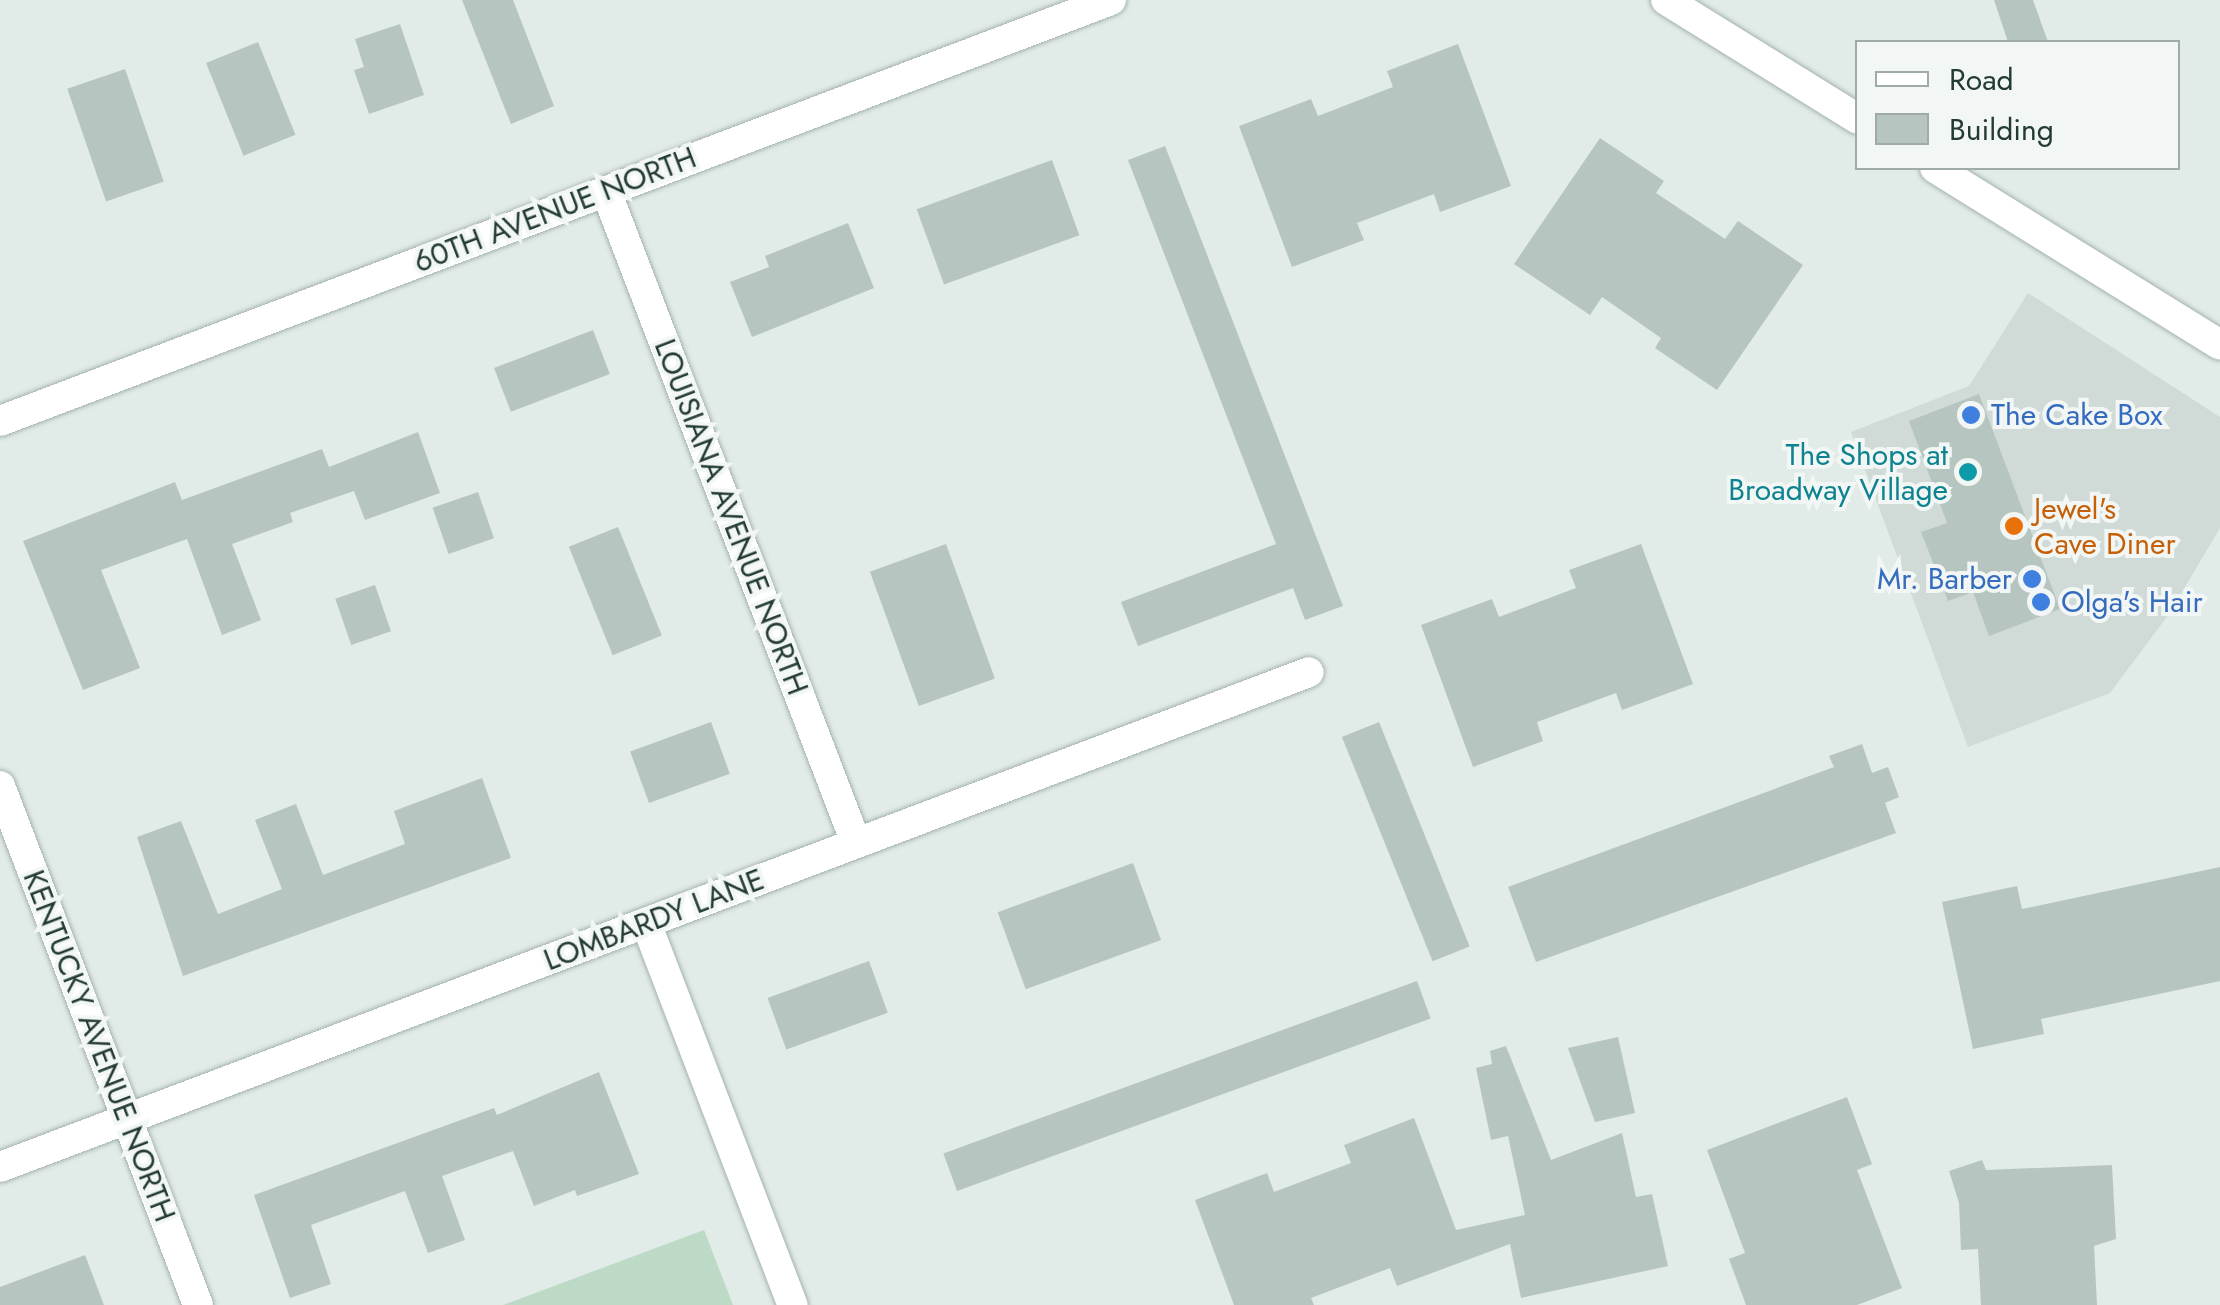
<!DOCTYPE html>
<html>
<head>
<meta charset="utf-8">
<style>
  body { margin:0 }
  #map { position:relative; width:2220px; height:1305px; overflow:hidden; background:#e1ebe7; font-family:Jost,sans-serif }
  div>[style] { position:absolute }
  [style*='--x'] { left:calc(var(--x)*1px); top:calc(var(--y)*1px); width:calc(var(--w)*1px); rotate:calc(var(--a)*1deg) }
  .built>* { inset:0; background:#d0dad6 }
  .green>* { inset:0; background:#bcdac6 }
  .building>* { inset:0; background:#b7c5c0; transform-origin:0 0 }
  .roads { filter:drop-shadow(0 0 2px #a4b2ae) drop-shadow(0 0 2px #a4b2ae) }
  .street>* { height:30px; margin:-15px; padding:0 15px; transform-origin:15px; border-radius:15px; background:#fff }
  .secondary>* { height:30px; margin:-15px; padding:0 15px; transform-origin:15px; border-radius:15px; background:#fff }
  .dots>* { width:28px; height:28px; translate:-50% -50%; box-sizing:border-box; border:5px solid #f2f7f5; border-radius:50% }
  span { translate:-50% -50%; white-space:nowrap; text-align:center; line-height:1.15; -webkit-text-stroke:8px #f2f7f5; paint-order:stroke }
  .street-label { font-size:30px; color:#233a35 }
  .shop-label { font-size:30px; color:#366cbe }
  .left { translate:0 -50%; text-align:left }
  .right { translate:-100% -50%; text-align:right }
  .culture-label { font-size:30px; color:#0d838f }
  .food-label { font-size:30px; color:#c56008 }
  .legend { position:absolute; left:1855px; top:40px; width:325px; height:130px; box-sizing:border-box; background:#f2f7f5; border:2px solid #9faba8; margin:0; padding:12px 18px; list-style:none; font-size:30px; color:#233a35 }
  .legend li { display:flex; align-items:center; gap:20px; height:50px }
  .legend b { width:50px; border:2px solid #9faba8 }
</style>
</head>
<body>
<div id="map">
  <div class="built">
    <i style="clip-path:polygon(2028px 293px,2220px 417px,2220px 528px,2169px 614px,2110px 693px,1968px 747px,1851px 432px,1969px 386px)"></i>
  </div>
  <div class="green">
    <i style="clip-path:polygon(704px 1230px,733px 1305px,503px 1305px)"></i>
  </div>
  <div class="building">
    <i style="clip-path:polygon(462px 0,513px 0,554px 106px,511px 124px)"></i>
    <i style="clip-path:polygon(1994px 0,2033px 0,2048px 42px,2008px 42px)"></i>
    <i style="clip-path:polygon(400px 24px,424px 95px,369px 114px,354px 70px,364px 67px,355px 39px)"></i>
    <i style="left:258px;top:42px;width:100px;height:56px;rotate:68deg"></i>
    <i style="clip-path:polygon(1458px 44px,1511px 186px,1440px 212px,1434px 194px,1357px 223px,1364px 240px,1292px 267px,1239px 126px,1311px 99px,1318px 116px,1393px 87px,1387px 71px)"></i>
    <i style="left:125px;top:69px;width:119px;height:61px;rotate:71deg"></i>
    <i style="clip-path:polygon(1600px 138px,1664px 181px,1656px 193px,1725px 239px,1738px 221px,1803px 265px,1717px 390px,1655px 348px,1661px 338px,1602px 297px,1590px 315px,1514px 264px)"></i>
    <i style="clip-path:polygon(1165px 146px,1343px 606px,1305px 620px,1293px 588px,1138px 646px,1121px 602px,1276px 544px,1128px 160px)"></i>
    <i style="left:1052px;top:160px;width:80px;height:144px;rotate:70deg"></i>
    <i style="clip-path:polygon(848px 223px,874px 288px,752px 337px,730px 282px,769px 267px,765px 256px)"></i>
    <i style="left:593px;top:330px;width:47px;height:106px;rotate:69deg"></i>
    <i style="clip-path:polygon(1979px 394px,2060px 609px,1989px 636px,1973px 592px,1948px 601px,1921px 532px,1947px 523px,1909px 421px)"></i>
    <i style="clip-path:polygon(418px 432px,440px 493px,365px 520px,354px 491px,290px 513px,293px 522px,232px 544px,261px 620px,222px 635px,187px 539px,101px 570px,140px 668px,83px 690px,23px 541px,175px 482px,182px 500px,322px 449px,329px 467px)"></i>
    <i style="left:478px;top:492px;width:49px;height:48px;rotate:71deg"></i>
    <i style="left:618px;top:527px;width:117px;height:53px;rotate:68deg"></i>
    <i style="left:946px;top:544px;width:143px;height:81px;rotate:70deg"></i>
    <i style="clip-path:polygon(1641px 544px,1693px 684px,1622px 710px,1616px 693px,1537px 722px,1543px 741px,1473px 767px,1421px 625px,1492px 599px,1499px 617px,1576px 588px,1569px 570px)"></i>
    <i style="left:375px;top:585px;width:49px;height:42px;rotate:71deg"></i>
    <i style="left:711px;top:722px;width:55px;height:86px;rotate:70deg"></i>
    <i style="left:1379px;top:722px;width:242px;height:40px;rotate:68deg"></i>
    <i style="clip-path:polygon(1862px 744px,1872px 773px,1888px 767px,1899px 797px,1885px 803px,1896px 833px,1536px 962px,1508px 887px,1834px 767px,1829px 756px)"></i>
    <i style="clip-path:polygon(482px 778px,511px 858px,183px 976px,137px 837px,181px 821px,218px 914px,282px 889px,255px 820px,296px 804px,323px 875px,405px 844px,394px 811px)"></i>
    <i style="left:1133px;top:863px;width:82px;height:144px;rotate:70deg"></i>
    <i style="clip-path:polygon(2220px 867px,2220px 981px,2041px 1019px,2044px 1034px,1973px 1049px,1942px 902px,2017px 886px,2022px 909px)"></i>
    <i style="left:869px;top:961px;width:55px;height:108px;rotate:70deg"></i>
    <i style="left:1417px;top:981px;width:40px;height:504px;rotate:70deg"></i>
    <i style="clip-path:polygon(1618px 1037px,1635px 1113px,1595px 1122px,1568px 1048px)"></i>
    <i style="clip-path:polygon(1506px 1046px,1551px 1160px,1622px 1133px,1636px 1197px,1652px 1194px,1668px 1266px,1521px 1298px,1510px 1244px,1397px 1286px,1390px 1268px,1311px 1298px,1314px 1305px,1234px 1305px,1195px 1200px,1267px 1173px,1274px 1192px,1351px 1163px,1344px 1145px,1414px 1118px,1456px 1230px,1525px 1215px,1508px 1136px,1491px 1140px,1476px 1068px,1492px 1064px,1490px 1051px)"></i>
    <i style="clip-path:polygon(599px 1072px,639px 1174px,577px 1196px,575px 1190px,534px 1206px,513px 1151px,442px 1176px,465px 1240px,428px 1253px,405px 1191px,311px 1225px,331px 1284px,290px 1298px,254px 1195px,494px 1108px,497px 1115px)"></i>
    <i style="clip-path:polygon(1847px 1097px,1872px 1164px,1857px 1170px,1902px 1288px,1857px 1305px,1746px 1305px,1729px 1259px,1745px 1253px,1707px 1150px)"></i>
    <i style="clip-path:polygon(1982px 1160px,1986px 1170px,2112px 1165px,2116px 1239px,2094px 1246px,2097px 1305px,1981px 1305px,1978px 1249px,1961px 1250px,1959px 1203px,1949px 1171px)"></i>
    <i style="clip-path:polygon(85px 1255px,104px 1305px,0 1305px,0 1287px)"></i>
  </div>
  <div class="roads">
    <div class="street">
      <i style="--x:606;--y:191;--w:698;--a:69.02"></i>
      <i style="--x:0;--y:421;--w:1188;--a:-20.75"></i>
      <i style="--x:0;--y:786;--w:555;--a:69.12"></i>
      <i style="--x:646;--y:923;--w:409;--a:69"></i>
      <i style="--x:0;--y:1167;--w:1399;--a:-20.71"></i>
    </div>
    <div class="secondary">
      <i style="--x:1666;--y:0;--w:226;--a:31.8"></i>
      <i style="--x:1935;--y:168;--w:335;--a:31.8"></i>
    </div>
  </div>
  <div class="dots">
    <i style="left:1971px;top:415px;background:#3f7fe0"></i>
    <i style="left:1968px;top:472px;background:#0f9aa8"></i>
    <i style="left:2014px;top:526px;background:#e8710a"></i>
    <i style="left:2032px;top:579px;background:#3f7fe0"></i>
    <i style="left:2041px;top:602px;background:#3f7fe0"></i>
  </div>
  <div class="street-label">
    <span style="left:555px;top:210px;rotate:-21deg">60TH AVENUE NORTH</span>
    <span style="left:731px;top:517px;rotate:69deg">LOUISIANA AVENUE NORTH</span>
    <span style="left:654px;top:920px;rotate:-21deg">LOMBARDY LANE</span>
    <span style="left:99px;top:1046px;rotate:69deg">KENTUCKY AVENUE NORTH</span>
  </div>
  <div class="shop-label">
    <span class="left" style="left:1991px;top:415px">The Cake Box</span>
    <span class="right" style="left:2012px;top:579px">Mr. Barber</span>
    <span class="left" style="left:2061px;top:602px">Olga's Hair</span>
  </div>
  <div class="culture-label">
    <span class="right" style="left:1948px;top:472px">The Shops at<br>Broadway Village</span>
  </div>
  <div class="food-label">
    <span class="left" style="left:2034px;top:526px">Jewel's<br>Cave Diner</span>
  </div>
  <ul class="legend">
  <li><b style="height:12px;background:#fff"></b>Road</li>
  <li><b style="height:28px;background:#b7c5c0"></b>Building</li>
  </ul>
</div>
</body>
</html>
